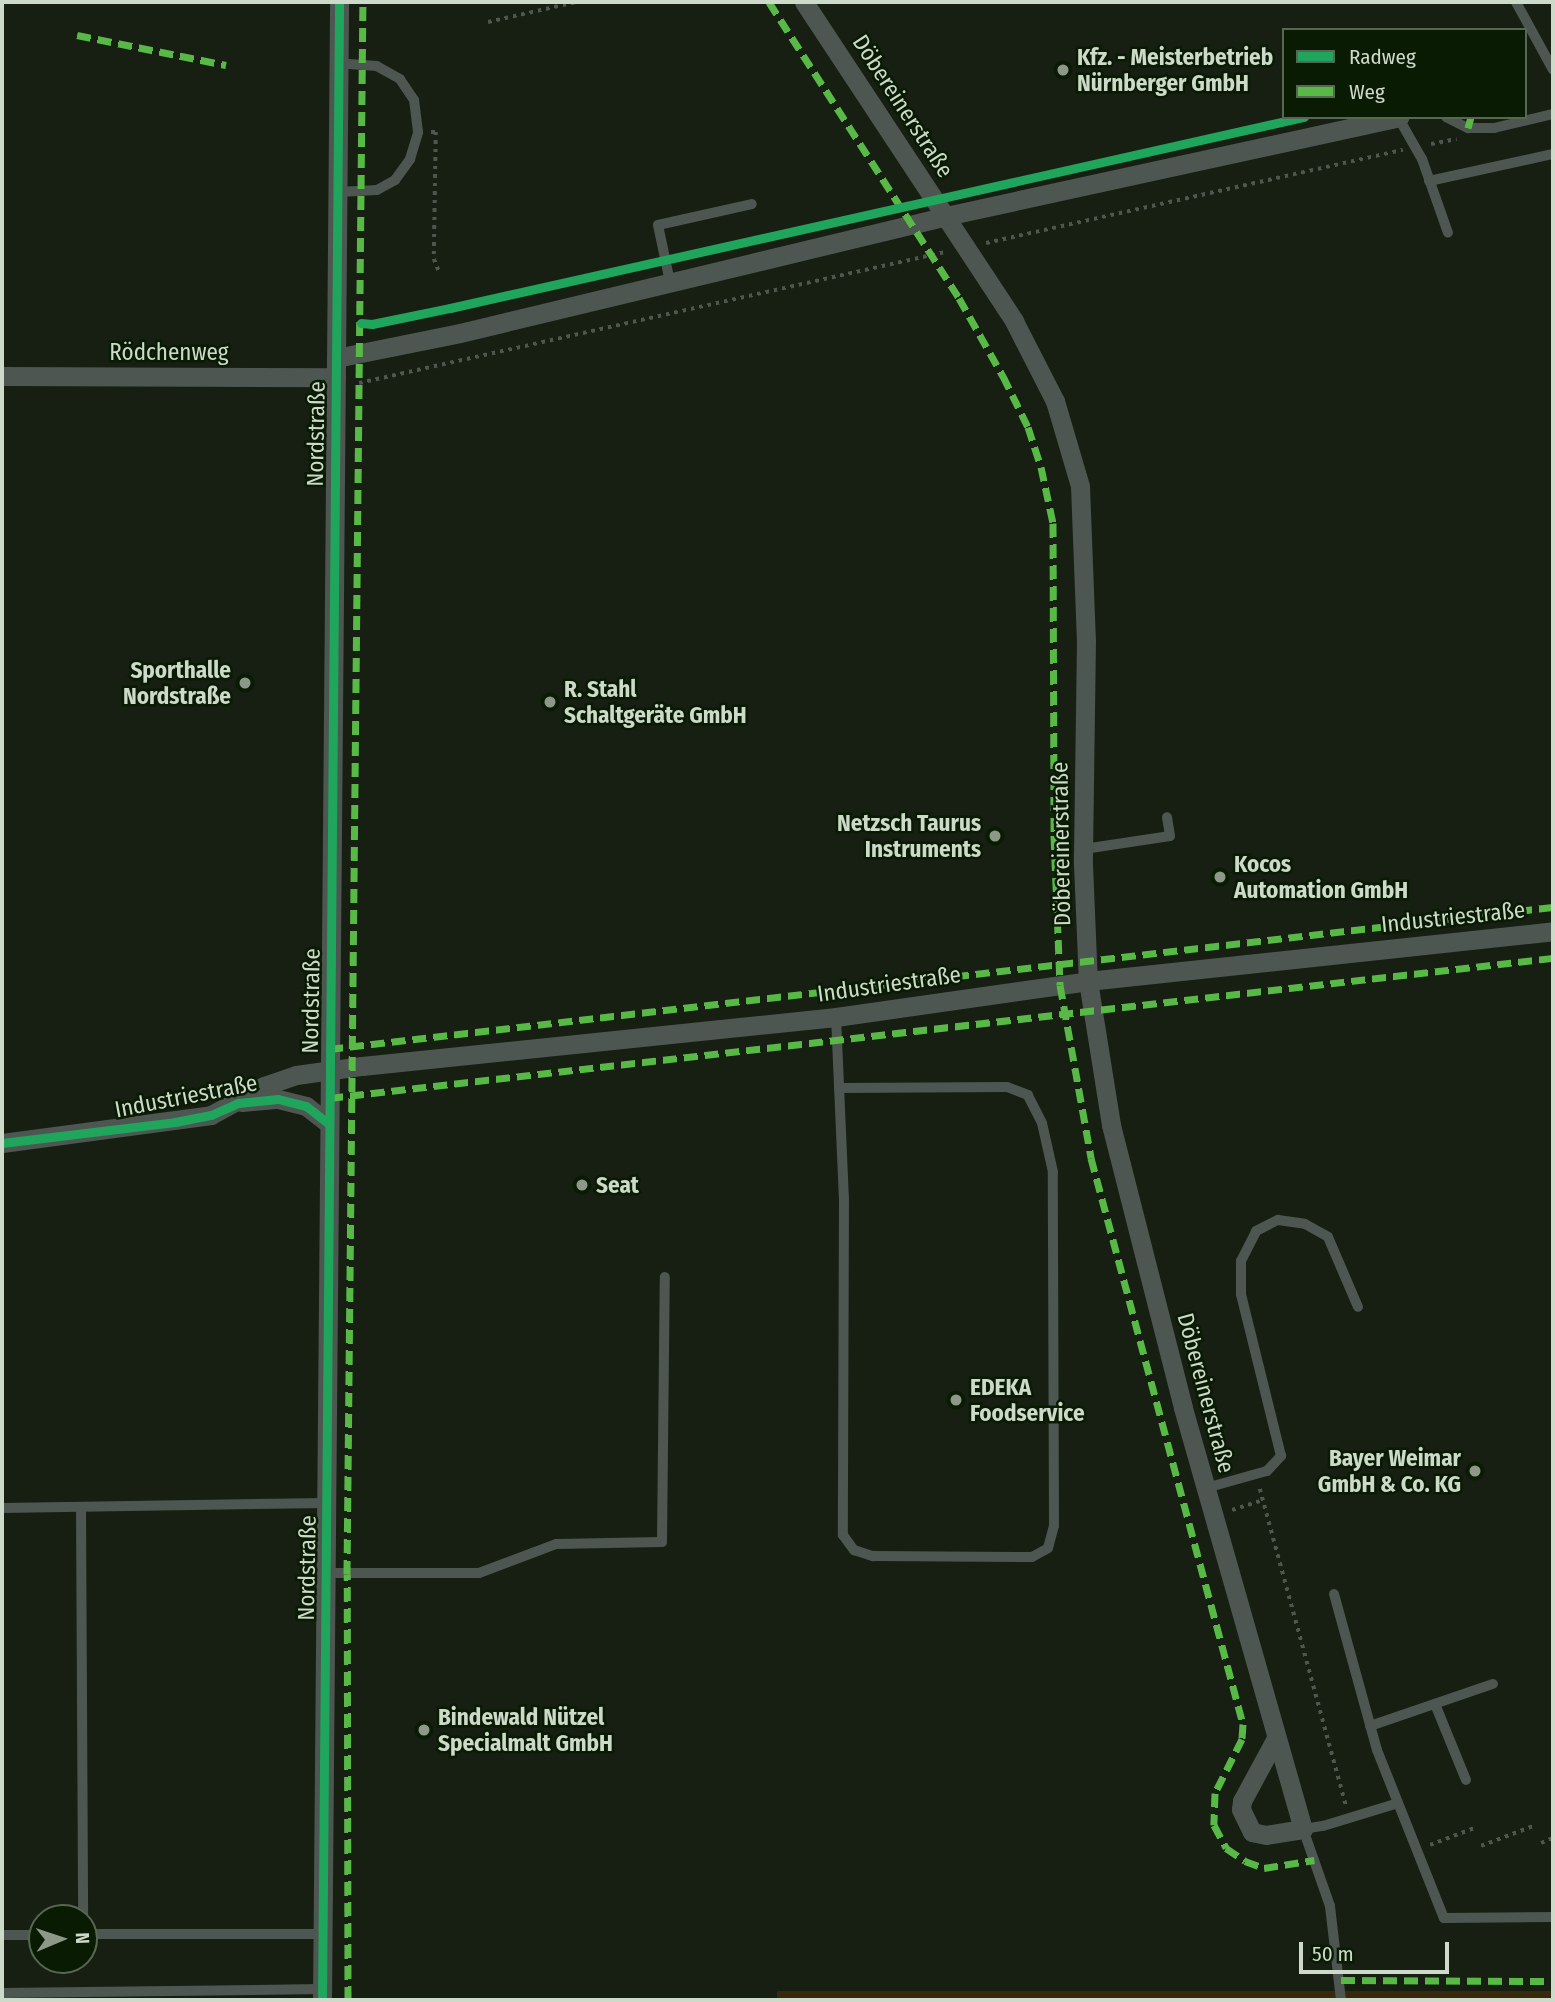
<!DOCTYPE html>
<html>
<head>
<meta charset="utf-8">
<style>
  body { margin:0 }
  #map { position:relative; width:1555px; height:2002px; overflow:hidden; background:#161f12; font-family:"Fira Sans Condensed",sans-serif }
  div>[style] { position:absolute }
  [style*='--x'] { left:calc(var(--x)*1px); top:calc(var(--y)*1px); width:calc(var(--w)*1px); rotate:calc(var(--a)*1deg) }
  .green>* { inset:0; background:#39290c; transform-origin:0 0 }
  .path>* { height:3.5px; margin-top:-1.75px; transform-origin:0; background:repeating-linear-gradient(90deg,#4e564e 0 3.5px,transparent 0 8.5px) }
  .service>* { height:10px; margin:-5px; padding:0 5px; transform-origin:5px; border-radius:5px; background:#4d5651 }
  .minor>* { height:19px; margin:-9.5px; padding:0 9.5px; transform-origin:9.5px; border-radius:9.5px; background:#4d5651 }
  .quiet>* { height:7px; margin-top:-3.5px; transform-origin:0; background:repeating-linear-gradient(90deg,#58b947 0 14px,transparent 0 21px) }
  .cycleway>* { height:9px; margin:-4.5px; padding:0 4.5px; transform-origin:4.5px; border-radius:4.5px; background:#20a55d }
  .dots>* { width:19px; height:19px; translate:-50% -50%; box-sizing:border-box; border:4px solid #0a1b04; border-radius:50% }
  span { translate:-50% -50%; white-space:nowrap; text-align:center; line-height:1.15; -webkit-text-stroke:5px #0a1b04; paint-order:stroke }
  .poi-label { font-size:23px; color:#cdd9c9; font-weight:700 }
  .left { translate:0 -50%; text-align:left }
  .right { translate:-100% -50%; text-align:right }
  .street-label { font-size:23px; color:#cdd9c9 }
  .frame { position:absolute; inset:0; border:4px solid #cdd9c9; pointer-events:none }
  .legend { position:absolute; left:1282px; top:28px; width:245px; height:91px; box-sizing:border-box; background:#0a1b04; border:2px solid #586753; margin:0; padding:9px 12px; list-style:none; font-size:21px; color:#cdd9c9 }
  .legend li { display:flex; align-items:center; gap:14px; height:35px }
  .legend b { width:35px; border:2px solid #586753 }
  .north { position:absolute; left:28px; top:1904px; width:70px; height:70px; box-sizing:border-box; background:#0a1b04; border:2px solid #586753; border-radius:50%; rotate:88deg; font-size:19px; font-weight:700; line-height:28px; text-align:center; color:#cdd9c9 }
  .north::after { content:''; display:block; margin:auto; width:24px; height:32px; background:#8d9889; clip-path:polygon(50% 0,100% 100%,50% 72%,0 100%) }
  .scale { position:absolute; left:1299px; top:1942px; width:150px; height:32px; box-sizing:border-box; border:4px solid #cdd9c9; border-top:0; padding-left:9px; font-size:21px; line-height:24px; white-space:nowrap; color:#cdd9c9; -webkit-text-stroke:5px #0a1b04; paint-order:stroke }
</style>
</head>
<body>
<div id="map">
  <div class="green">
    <i style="left:777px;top:1991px;width:776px;height:9px"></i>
  </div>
  <div class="path">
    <i style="--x:488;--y:22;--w:90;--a:-12.8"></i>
    <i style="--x:431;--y:132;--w:5;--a:0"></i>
    <i style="--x:436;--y:132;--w:127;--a:90.9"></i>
    <i style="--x:434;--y:259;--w:16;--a:68"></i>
    <i style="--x:1431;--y:144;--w:26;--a:-11"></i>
    <i style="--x:986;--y:243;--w:427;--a:-12.6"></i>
    <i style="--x:359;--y:383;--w:600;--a:-12.6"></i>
    <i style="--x:1260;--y:1489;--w:328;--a:74.8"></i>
    <i style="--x:1232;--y:1510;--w:33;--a:-18"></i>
    <i style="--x:1541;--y:1843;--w:13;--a:-23"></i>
    <i style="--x:1430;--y:1845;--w:47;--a:-21.1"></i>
    <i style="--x:1481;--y:1846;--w:56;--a:-21"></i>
  </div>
  <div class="service">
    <i style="--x:1516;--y:2;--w:77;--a:61.4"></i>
    <i style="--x:1398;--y:117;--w:48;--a:60.3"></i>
    <i style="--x:1422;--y:159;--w:78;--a:70.6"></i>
    <i style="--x:1446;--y:117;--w:25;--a:27"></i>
    <i style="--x:1468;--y:128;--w:26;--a:0"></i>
    <i style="--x:1494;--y:128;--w:61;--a:-13.3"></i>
    <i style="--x:1429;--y:181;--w:127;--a:-12.3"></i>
    <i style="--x:338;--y:192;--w:39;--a:-3"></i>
    <i style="--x:377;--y:190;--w:21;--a:-29"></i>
    <i style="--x:395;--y:180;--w:26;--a:-54"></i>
    <i style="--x:410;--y:159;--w:28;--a:-73"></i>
    <i style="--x:418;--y:132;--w:32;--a:-97"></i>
    <i style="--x:414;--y:100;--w:25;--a:-124"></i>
    <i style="--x:400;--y:79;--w:26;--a:-151"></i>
    <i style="--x:377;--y:66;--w:39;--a:-176"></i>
    <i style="--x:670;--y:282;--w:58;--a:-101.9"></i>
    <i style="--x:658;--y:225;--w:96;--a:-12.6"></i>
    <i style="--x:1084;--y:849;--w:87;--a:-8.6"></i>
    <i style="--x:1170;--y:836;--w:19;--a:-99"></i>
    <i style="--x:836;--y:1017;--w:181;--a:87.5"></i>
    <i style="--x:844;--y:1198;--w:337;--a:90.2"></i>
    <i style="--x:843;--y:1535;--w:19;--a:54"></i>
    <i style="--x:854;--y:1550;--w:20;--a:18"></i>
    <i style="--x:873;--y:1556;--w:159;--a:0.4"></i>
    <i style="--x:1032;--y:1557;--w:18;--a:-29"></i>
    <i style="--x:1048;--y:1548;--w:23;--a:-75"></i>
    <i style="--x:1054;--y:1526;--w:354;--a:-90.2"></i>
    <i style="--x:1053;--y:1172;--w:50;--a:-102.7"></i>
    <i style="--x:1042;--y:1123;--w:31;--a:-117"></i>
    <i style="--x:1028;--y:1095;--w:22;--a:-159"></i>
    <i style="--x:1007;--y:1087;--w:168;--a:179.7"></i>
    <i style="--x:1206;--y:1488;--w:63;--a:-15.6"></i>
    <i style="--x:1267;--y:1471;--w:21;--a:-47"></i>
    <i style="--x:1281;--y:1456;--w:167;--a:-103.9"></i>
    <i style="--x:1241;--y:1294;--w:33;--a:-90"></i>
    <i style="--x:1241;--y:1261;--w:34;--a:-63"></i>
    <i style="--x:1256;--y:1231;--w:25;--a:-27"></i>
    <i style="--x:1278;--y:1220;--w:27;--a:8"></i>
    <i style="--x:1305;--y:1224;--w:26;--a:29"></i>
    <i style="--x:1328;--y:1237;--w:76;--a:66.8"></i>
    <i style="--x:81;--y:1507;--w:411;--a:89.7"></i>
    <i style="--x:2;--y:1508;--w:325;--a:-0.9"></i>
    <i style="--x:325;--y:1573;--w:154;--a:0"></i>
    <i style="--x:479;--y:1573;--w:82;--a:-20.6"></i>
    <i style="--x:556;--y:1544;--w:106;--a:-1.1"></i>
    <i style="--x:662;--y:1542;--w:265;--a:-89.4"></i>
    <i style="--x:1334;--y:1594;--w:162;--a:74.6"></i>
    <i style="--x:1377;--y:1750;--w:181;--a:68.3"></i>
    <i style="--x:1444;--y:1918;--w:109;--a:-0.5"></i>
    <i style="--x:1435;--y:1704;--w:82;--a:67.8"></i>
    <i style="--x:1370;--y:1726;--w:130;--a:-18.9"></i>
    <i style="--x:84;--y:1934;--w:238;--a:0"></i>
    <i style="--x:2;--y:1935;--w:40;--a:0"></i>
    <i style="--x:2;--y:1993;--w:320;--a:-0.7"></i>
    <i style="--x:1341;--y:2000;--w:95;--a:-96.7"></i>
    <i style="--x:1330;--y:1906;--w:82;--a:-109.3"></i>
    <i style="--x:1303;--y:1829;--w:20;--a:-9"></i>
    <i style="--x:1323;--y:1826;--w:78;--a:-17"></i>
  </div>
  <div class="minor">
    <i style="--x:804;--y:2;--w:382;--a:56.6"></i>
    <i style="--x:1014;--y:321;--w:90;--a:62.9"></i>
    <i style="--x:1055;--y:401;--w:89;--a:73.6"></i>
    <i style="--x:1080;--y:486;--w:154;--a:87.8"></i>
    <i style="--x:1086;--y:640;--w:224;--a:90.8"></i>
    <i style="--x:1083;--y:864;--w:117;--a:87.6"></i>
    <i style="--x:1088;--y:981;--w:146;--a:80.9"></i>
    <i style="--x:1111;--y:1125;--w:292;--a:75.7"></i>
    <i style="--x:1183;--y:1408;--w:438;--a:74.1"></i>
    <i style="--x:1303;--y:1829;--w:37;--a:171"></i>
    <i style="--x:1266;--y:1835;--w:14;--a:-168"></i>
    <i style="--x:1252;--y:1832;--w:25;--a:-116"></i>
    <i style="--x:1241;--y:1809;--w:8;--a:-83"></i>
    <i style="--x:1242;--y:1801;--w:72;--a:-61.6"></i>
    <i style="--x:336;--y:358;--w:126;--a:-11.4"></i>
    <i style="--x:460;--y:333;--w:500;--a:-13.5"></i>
    <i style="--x:946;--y:216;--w:464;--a:-12.3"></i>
    <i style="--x:2;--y:376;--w:334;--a:0.2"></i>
    <i style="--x:242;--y:1102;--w:36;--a:-5"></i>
    <i style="--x:278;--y:1099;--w:29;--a:14"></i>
    <i style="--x:306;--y:1106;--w:29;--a:38"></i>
    <i style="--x:2;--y:1143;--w:211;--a:-7.6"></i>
    <i style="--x:211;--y:1115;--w:60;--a:-28.7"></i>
    <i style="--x:264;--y:1086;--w:34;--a:-19"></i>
    <i style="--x:296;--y:1075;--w:67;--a:-7.8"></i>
    <i style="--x:362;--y:1066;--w:477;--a:-5.9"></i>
    <i style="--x:836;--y:1017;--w:255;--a:-8.1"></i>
    <i style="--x:1088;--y:981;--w:468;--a:-6.1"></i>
    <i style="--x:322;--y:2000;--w:1998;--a:-89.51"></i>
  </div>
  <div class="quiet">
    <i style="--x:769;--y:2;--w:352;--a:57.3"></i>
    <i style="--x:959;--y:298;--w:90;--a:60.6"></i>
    <i style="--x:1003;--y:376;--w:57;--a:63.9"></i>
    <i style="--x:1028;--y:427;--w:42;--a:72"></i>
    <i style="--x:1041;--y:467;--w:57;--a:77.9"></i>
    <i style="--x:1053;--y:523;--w:312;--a:89.8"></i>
    <i style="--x:1054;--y:835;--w:150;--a:87.7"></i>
    <i style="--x:1060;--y:985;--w:176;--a:79.8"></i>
    <i style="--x:1091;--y:1158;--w:586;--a:74.97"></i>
    <i style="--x:1243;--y:1724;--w:15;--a:94"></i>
    <i style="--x:1242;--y:1739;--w:60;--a:116.6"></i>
    <i style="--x:1215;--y:1793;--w:32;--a:92"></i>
    <i style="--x:1214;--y:1825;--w:26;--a:62"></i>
    <i style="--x:1226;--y:1848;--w:23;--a:34"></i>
    <i style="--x:1245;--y:1861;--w:20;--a:20"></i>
    <i style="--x:1264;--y:1868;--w:51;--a:-9.1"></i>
    <i style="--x:77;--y:35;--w:152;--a:11.4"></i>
    <i style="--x:1468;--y:128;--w:11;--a:-75"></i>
    <i style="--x:329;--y:1049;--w:1232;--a:-6.62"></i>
    <i style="--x:329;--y:1098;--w:1232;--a:-6.53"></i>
    <i style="--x:1341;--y:1980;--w:212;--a:0.3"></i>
    <i style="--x:348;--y:2000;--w:426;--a:-90.1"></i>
    <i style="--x:347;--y:1574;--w:1572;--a:-89.42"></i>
  </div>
  <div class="cycleway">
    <i style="--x:361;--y:323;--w:11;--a:5"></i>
    <i style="--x:372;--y:324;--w:80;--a:-11.6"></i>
    <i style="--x:450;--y:308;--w:875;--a:-12.61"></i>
    <i style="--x:2;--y:1143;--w:174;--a:-6.9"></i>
    <i style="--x:175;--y:1122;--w:37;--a:-11"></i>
    <i style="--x:211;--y:1115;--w:30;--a:-24"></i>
    <i style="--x:238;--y:1103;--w:40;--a:-5.7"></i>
    <i style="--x:278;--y:1099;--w:29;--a:14"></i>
    <i style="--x:306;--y:1106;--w:29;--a:38"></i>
    <i style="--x:322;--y:2000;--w:1998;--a:-89.51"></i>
  </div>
  <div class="dots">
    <i style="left:1063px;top:70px;background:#8d9889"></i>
    <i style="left:245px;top:683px;background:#8d9889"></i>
    <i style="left:550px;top:702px;background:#8d9889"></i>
    <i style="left:995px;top:836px;background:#8d9889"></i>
    <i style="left:1220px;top:877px;background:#8d9889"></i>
    <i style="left:582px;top:1185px;background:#8d9889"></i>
    <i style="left:956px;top:1400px;background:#8d9889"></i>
    <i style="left:1475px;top:1471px;background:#8d9889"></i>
    <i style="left:424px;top:1730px;background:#8d9889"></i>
  </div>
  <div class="poi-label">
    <span class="left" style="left:1077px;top:70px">Kfz. - Meisterbetrieb<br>Nürnberger GmbH</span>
    <span class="right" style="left:231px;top:683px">Sporthalle<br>Nordstraße</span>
    <span class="left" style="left:564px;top:702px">R. Stahl<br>Schaltgeräte GmbH</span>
    <span class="right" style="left:981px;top:836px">Netzsch Taurus<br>Instruments</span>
    <span class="left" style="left:1234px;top:877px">Kocos<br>Automation GmbH</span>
    <span class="left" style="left:596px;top:1185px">Seat</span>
    <span class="left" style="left:970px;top:1400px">EDEKA<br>Foodservice</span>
    <span class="right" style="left:1461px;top:1471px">Bayer Weimar<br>GmbH &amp; Co. KG</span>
    <span class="left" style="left:438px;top:1730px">Bindewald Nützel<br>Specialmalt GmbH</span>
  </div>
  <div class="street-label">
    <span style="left:903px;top:106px;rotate:57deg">Döbereinerstraße</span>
    <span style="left:169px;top:352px">Rödchenweg</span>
    <span style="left:316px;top:434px;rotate:-89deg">Nordstraße</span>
    <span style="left:1061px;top:844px;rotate:-91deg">Döbereinerstraße</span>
    <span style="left:1453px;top:917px;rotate:-6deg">Industriestraße</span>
    <span style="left:889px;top:984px;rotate:-8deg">Industriestraße</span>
    <span style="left:311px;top:1001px;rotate:-89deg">Nordstraße</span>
    <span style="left:186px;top:1096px;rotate:-11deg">Industriestraße</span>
    <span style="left:1206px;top:1393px;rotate:75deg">Döbereinerstraße</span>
    <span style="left:307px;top:1568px;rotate:-89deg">Nordstraße</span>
  </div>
  <div class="frame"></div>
  <ul class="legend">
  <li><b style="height:9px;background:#20a55d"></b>Radweg</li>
  <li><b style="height:9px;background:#58b947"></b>Weg</li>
  </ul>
  <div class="north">N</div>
  <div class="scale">50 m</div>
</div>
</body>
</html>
